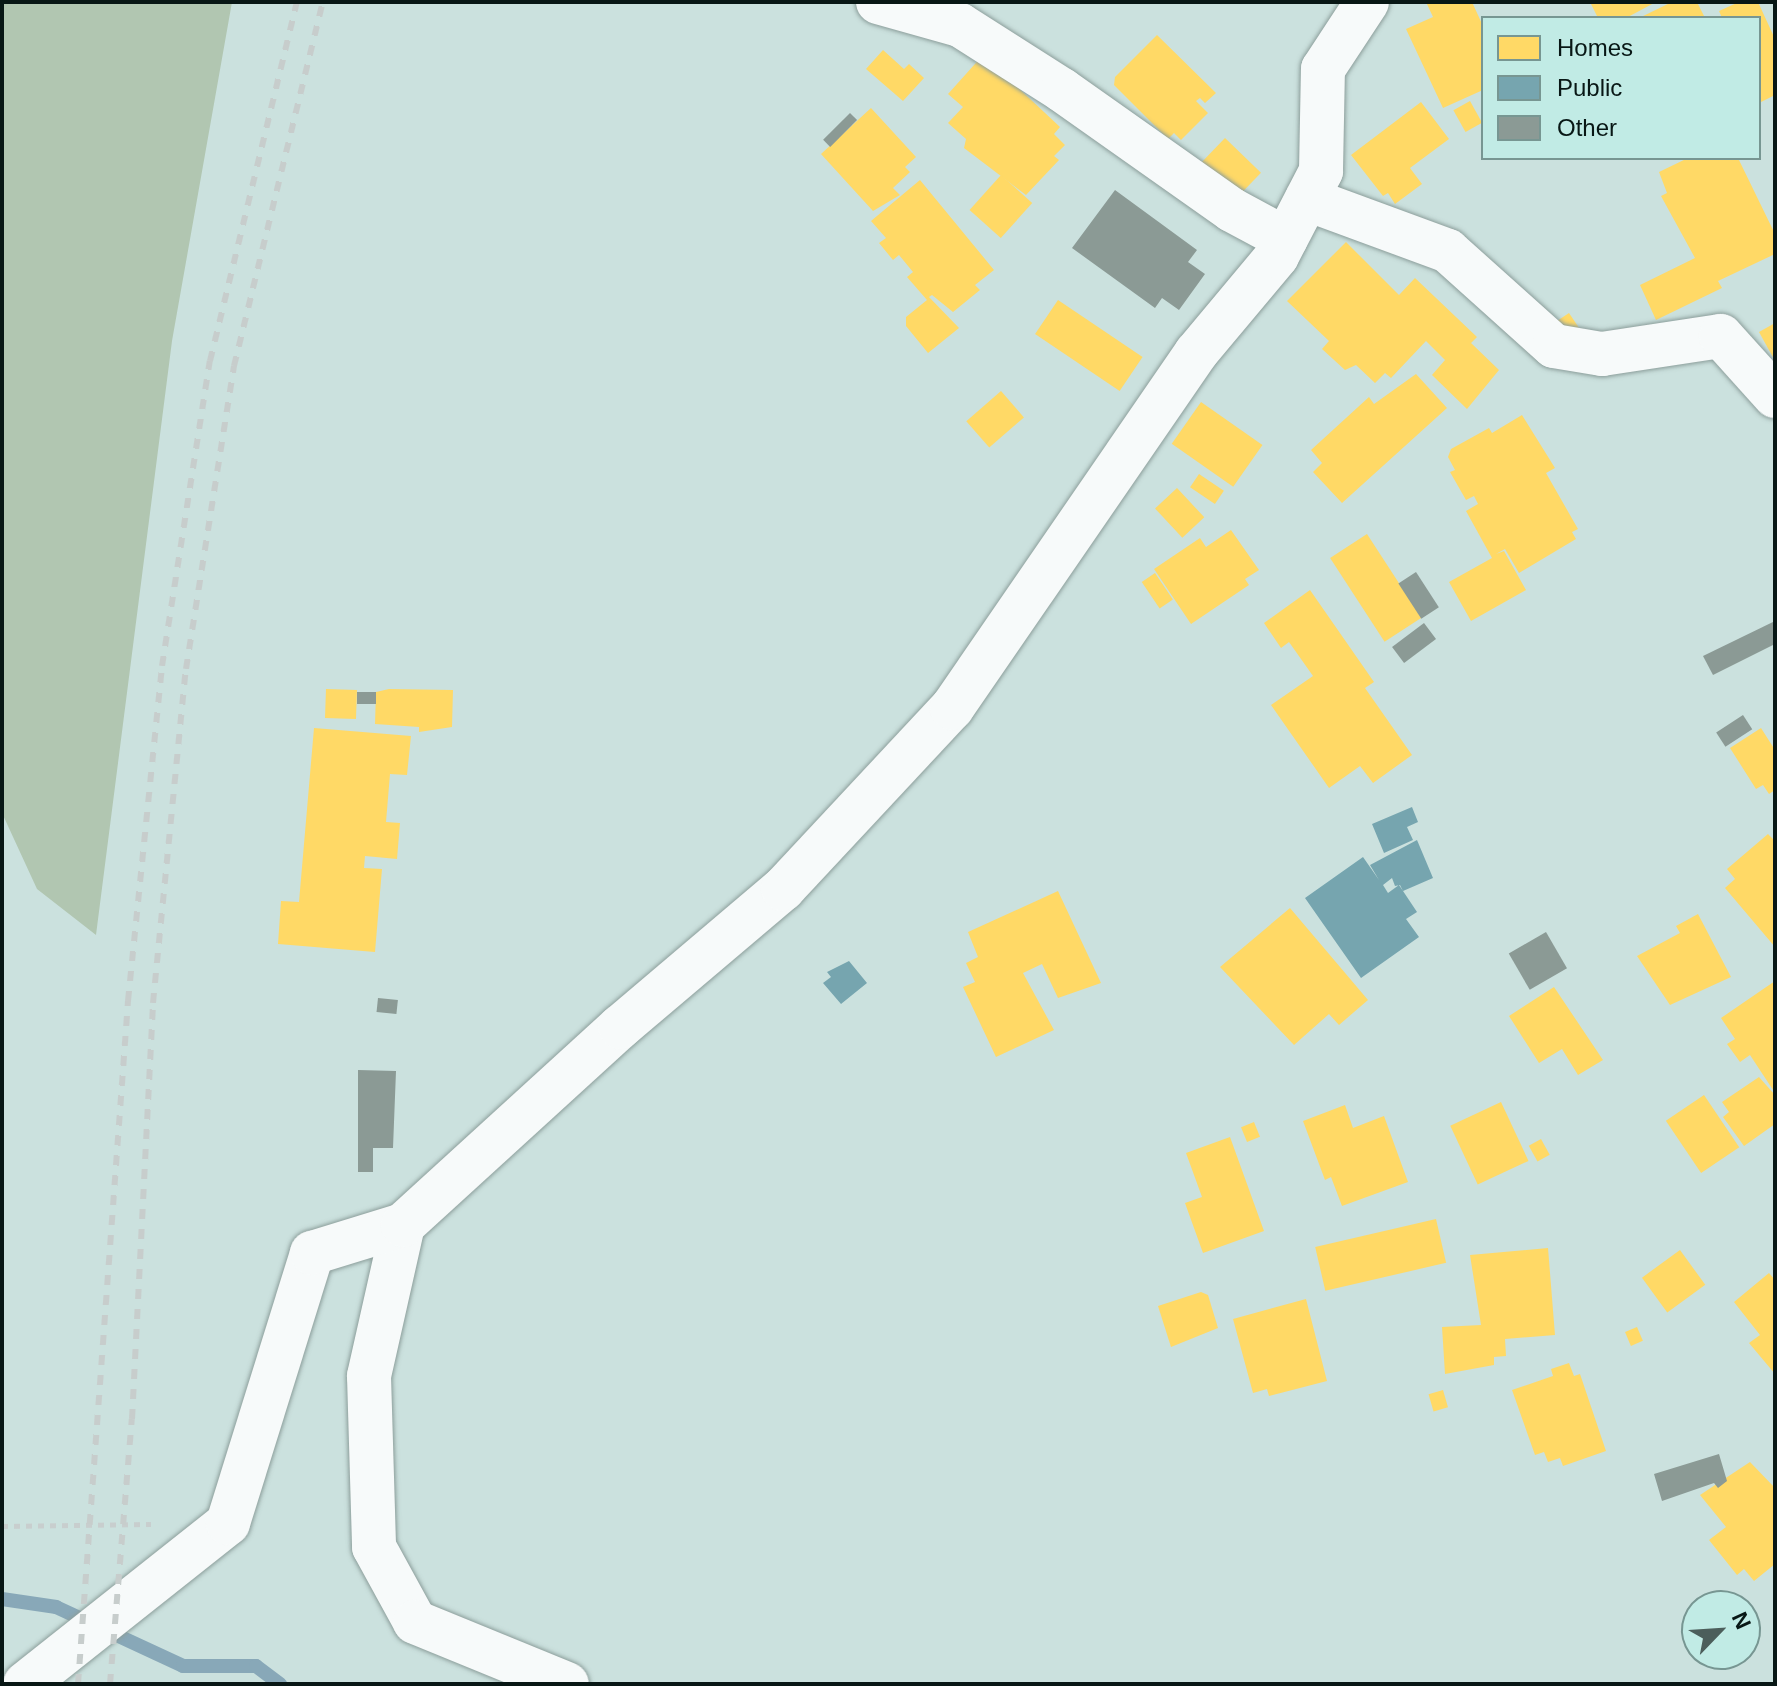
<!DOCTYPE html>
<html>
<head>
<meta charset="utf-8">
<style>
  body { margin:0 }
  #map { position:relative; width:1777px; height:1686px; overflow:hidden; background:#cbe1de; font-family:Helvetica,sans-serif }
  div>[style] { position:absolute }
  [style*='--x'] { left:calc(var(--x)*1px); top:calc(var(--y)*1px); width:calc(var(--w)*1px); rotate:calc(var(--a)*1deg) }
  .forest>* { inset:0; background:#b1c6b1 }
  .homes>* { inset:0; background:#ffd966; transform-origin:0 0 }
  .public>* { inset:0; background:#76a5af }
  .stream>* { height:14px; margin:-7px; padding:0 7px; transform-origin:7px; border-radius:7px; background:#88a8b8 }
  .building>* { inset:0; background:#8b9a95; transform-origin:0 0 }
  .path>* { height:5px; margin-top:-2.5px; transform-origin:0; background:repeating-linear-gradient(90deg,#c8cece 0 6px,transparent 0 12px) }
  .roads { filter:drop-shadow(0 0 2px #8c9e9b) drop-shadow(0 0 2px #8c9e9b) }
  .street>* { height:44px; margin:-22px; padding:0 22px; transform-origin:22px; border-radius:22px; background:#f7fafa }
  .rail>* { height:6px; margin-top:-3px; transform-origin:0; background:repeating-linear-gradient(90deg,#c7cdcc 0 10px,transparent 0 20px) }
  span { translate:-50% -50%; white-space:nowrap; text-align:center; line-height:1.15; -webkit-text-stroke:8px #c1ebe5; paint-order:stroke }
  .frame { position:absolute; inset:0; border:4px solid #081715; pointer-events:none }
  .legend { position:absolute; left:1481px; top:16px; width:280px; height:144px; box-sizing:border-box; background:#c1ebe5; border:2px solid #779692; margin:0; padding:10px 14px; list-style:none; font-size:24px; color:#081715 }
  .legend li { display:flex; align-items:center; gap:16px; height:40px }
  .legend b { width:40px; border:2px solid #779692 }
  .north { position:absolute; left:1681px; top:1590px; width:80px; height:80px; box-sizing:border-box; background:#c1ebe5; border:2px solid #779692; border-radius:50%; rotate:65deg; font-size:22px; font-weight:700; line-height:32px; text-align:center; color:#081715 }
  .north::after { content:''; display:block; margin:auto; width:28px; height:36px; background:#4c5e5b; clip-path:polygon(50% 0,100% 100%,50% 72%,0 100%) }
</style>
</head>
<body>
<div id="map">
  <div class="forest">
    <i style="clip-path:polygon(2px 2px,232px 2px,172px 341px,96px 935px,37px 889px,2px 813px)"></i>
  </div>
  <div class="homes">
    <i style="clip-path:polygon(1426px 2px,1472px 2px,1483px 26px,1483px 90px,1443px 108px,1406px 29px,1433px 17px)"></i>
    <i style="clip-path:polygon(1590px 2px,1656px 2px,1626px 18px,1598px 18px)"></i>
    <i style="clip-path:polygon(1672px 2px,1697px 2px,1705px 18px,1639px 18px)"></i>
    <i style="clip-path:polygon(1739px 2px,1758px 2px,1775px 39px,1775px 95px,1759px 103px,1759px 18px,1722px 18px,1719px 11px)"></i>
    <i style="clip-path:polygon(1157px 35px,1216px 93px,1205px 103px,1200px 98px,1196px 101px,1208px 113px,1181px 140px,1174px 133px,1168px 139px,1114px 85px,1115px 77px)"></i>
    <i style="clip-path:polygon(883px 50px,904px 69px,909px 64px,924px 78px,903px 101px,866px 69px)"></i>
    <i style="clip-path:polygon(983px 55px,1060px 127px,1054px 134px,1065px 145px,1054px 156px,1059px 160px,1026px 195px,964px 148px,966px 139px,948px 123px,963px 107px,948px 94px)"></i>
    <i style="left:1470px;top:101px;width:25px;height:19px;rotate:61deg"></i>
    <i style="clip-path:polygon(1421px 102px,1449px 139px,1410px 168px,1422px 184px,1395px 204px,1388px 193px,1383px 196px,1351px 155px)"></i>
    <i style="clip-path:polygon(871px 108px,916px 157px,905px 167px,910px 172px,893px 188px,900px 195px,873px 211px,821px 154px)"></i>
    <i style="left:1225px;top:138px;width:50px;height:35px;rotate:44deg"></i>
    <i style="clip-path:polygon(1688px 158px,1738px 158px,1775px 234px,1775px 254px,1718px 281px,1722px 288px,1656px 320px,1640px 285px,1695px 258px,1661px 196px,1667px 193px,1659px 172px)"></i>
    <i style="left:1001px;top:175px;width:42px;height:47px;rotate:42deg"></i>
    <i style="clip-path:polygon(920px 180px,994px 270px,975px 285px,980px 290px,953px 312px,932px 295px,929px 297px,959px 328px,928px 353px,906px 326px,906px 317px,927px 300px,907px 277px,913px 272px,899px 255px,893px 260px,879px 243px,886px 238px,871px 221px)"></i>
    <i style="clip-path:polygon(1346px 242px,1399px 295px,1415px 278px,1477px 337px,1471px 343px,1499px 370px,1467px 409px,1432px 375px,1445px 360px,1426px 341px,1391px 378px,1385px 373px,1375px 383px,1356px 365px,1345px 370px,1322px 349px,1329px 341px,1287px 301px)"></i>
    <i style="left:1058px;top:300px;width:102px;height:41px;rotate:34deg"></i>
    <i style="left:1569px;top:313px;width:18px;height:19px;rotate:56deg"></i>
    <i style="clip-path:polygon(1775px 323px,1775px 361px,1759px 332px)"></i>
    <i style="clip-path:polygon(1416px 374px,1447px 408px,1342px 503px,1313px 472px,1322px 463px,1311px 450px,1369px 397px,1374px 404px)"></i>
    <i style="left:1001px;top:391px;width:35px;height:46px;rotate:49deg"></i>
    <i style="left:1201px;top:402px;width:75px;height:51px;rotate:35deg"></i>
    <i style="clip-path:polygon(1522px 415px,1555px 468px,1546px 473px,1578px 529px,1572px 532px,1576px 539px,1519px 573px,1505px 549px,1496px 554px,1504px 551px,1526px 590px,1471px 621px,1449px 582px,1492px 558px,1466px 511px,1478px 504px,1474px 496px,1466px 500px,1450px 472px,1455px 470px,1448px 457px,1451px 449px,1489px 428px,1492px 433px)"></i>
    <i style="left:1199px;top:474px;width:30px;height:16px;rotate:34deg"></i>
    <i style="left:1177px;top:488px;width:40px;height:30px;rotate:47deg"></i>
    <i style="clip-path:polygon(1231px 530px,1259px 570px,1245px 579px,1249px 585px,1191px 624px,1154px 569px,1200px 538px,1206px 547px)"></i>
    <i style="left:1367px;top:534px;width:100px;height:44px;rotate:57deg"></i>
    <i style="left:1155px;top:573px;width:32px;height:16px;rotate:56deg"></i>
    <i style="clip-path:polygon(1310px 590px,1374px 682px,1365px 688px,1412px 755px,1373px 783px,1360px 766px,1329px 788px,1271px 705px,1313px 676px,1289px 642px,1281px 648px,1264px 623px)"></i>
    <i style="left:326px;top:689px;width:31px;height:29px;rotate:2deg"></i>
    <i style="clip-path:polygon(389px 689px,453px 690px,452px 727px,419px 732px,419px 727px,375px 724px,376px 692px)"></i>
    <i style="clip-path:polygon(314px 728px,411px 736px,407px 775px,390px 774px,386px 822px,400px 823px,397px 859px,365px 856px,364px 868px,382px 869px,375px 952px,278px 944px,281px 901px,299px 902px)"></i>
    <i style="clip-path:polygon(1761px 728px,1775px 750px,1775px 790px,1769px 794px,1763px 785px,1756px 789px,1730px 748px)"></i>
    <i style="clip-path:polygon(1768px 834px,1775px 841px,1775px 947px,1725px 888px,1735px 879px,1727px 869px)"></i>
    <i style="clip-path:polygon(1058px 891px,1101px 983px,1058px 998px,1042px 964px,1023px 973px,1054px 1030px,996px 1057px,963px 987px,975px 982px,966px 963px,978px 957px,968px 932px)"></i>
    <i style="clip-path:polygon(1290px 908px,1368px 1000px,1339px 1025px,1329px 1014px,1294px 1045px,1220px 967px)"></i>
    <i style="clip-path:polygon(1698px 914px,1731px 977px,1670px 1005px,1637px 956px,1680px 933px,1676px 926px)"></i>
    <i style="clip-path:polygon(1775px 981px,1775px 1093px,1750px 1055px,1740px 1062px,1727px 1044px,1735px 1039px,1721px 1018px)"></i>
    <i style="clip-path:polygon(1554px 987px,1603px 1060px,1578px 1075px,1562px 1049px,1539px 1063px,1509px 1016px)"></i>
    <i style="clip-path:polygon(1759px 1077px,1775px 1095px,1775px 1124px,1744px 1146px,1723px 1117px,1729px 1112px,1722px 1102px)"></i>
    <i style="left:1704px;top:1095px;width:63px;height:46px;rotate:56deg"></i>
    <i style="left:1501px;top:1102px;width:65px;height:56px;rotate:65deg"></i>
    <i style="clip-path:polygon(1345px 1105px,1353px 1128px,1384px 1116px,1408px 1182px,1342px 1206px,1331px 1177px,1325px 1180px,1303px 1121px)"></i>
    <i style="left:1254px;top:1122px;width:16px;height:14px;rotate:68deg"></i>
    <i style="clip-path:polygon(1230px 1137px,1264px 1231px,1203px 1253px,1185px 1203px,1202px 1197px,1186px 1153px)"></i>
    <i style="left:1541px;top:1139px;width:18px;height:14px;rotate:61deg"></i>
    <i style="left:1436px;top:1219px;width:45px;height:124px;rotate:77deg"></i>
    <i style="clip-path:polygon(1548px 1248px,1555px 1335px,1505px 1339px,1506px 1356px,1494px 1357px,1494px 1365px,1445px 1374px,1442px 1327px,1481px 1325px,1470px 1255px)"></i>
    <i style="left:1680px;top:1250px;width:43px;height:47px;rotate:54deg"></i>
    <i style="clip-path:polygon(1769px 1273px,1775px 1280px,1775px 1374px,1749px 1343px,1760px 1335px,1734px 1302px)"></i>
    <i style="clip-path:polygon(1201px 1292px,1208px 1295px,1218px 1328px,1171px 1347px,1158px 1306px)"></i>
    <i style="clip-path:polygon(1306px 1299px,1327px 1381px,1269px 1396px,1267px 1389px,1253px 1393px,1233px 1319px)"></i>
    <i style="left:1637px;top:1327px;width:15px;height:13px;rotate:67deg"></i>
    <i style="clip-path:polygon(1569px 1363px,1574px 1376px,1580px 1374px,1606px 1451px,1563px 1466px,1560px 1458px,1548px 1462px,1544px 1452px,1535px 1455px,1512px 1390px,1553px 1376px,1551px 1369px)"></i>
    <i style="left:1443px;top:1390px;width:18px;height:15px;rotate:74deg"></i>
    <i style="clip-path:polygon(1750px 1462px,1775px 1488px,1775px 1564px,1754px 1581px,1744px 1569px,1737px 1575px,1709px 1540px,1726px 1527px,1700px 1495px)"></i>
  </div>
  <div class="public">
    <i style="clip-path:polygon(1412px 807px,1418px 822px,1407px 827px,1413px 840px,1384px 853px,1372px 824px)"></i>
    <i style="clip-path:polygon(1417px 840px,1433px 878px,1403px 891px,1400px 885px,1395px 886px,1392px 878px,1383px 885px,1388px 893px,1399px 885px,1417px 912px,1406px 919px,1419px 937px,1361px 978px,1305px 898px,1363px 857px,1379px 880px,1370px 865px)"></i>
    <i style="clip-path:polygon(849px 961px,867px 983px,841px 1004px,823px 983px,831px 977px,827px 972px)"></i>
  </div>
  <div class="stream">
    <i style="--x:2;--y:1599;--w:55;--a:8.4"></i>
    <i style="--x:56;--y:1607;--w:140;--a:24.9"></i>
    <i style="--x:183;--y:1666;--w:73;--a:0"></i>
    <i style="--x:256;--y:1666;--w:30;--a:37"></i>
  </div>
  <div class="building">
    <i style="left:850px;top:113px;width:10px;height:38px;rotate:45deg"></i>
    <i style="clip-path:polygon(1115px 190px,1197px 250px,1188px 262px,1205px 274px,1179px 310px,1162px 298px,1155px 308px,1072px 248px)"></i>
    <i style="left:1416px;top:572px;width:42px;height:21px;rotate:57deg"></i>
    <i style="clip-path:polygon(1775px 621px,1775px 644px,1713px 675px,1703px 656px)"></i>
    <i style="left:1424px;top:623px;width:20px;height:40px;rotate:53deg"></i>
    <i style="left:357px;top:692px;width:19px;height:12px"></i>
    <i style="left:1743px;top:715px;width:17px;height:32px;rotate:57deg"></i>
    <i style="left:1546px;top:932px;width:42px;height:43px;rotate:60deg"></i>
    <i style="left:378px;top:998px;width:20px;height:14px;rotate:6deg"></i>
    <i style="clip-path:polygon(358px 1070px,396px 1071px,393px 1148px,373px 1148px,373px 1172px,358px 1172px)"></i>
    <i style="clip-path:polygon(1719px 1454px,1727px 1481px,1718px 1488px,1714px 1483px,1662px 1501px,1654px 1474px)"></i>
  </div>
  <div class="path">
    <i style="--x:2;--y:1526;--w:149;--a:-0.8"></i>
  </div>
  <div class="roads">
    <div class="street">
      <i style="--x:878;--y:2;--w:85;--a:15.7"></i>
      <i style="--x:960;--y:25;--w:121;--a:32.5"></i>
      <i style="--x:1062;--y:90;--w:208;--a:35.2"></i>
      <i style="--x:1232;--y:210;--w:61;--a:28.2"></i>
      <i style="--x:1307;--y:199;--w:150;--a:20.2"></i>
      <i style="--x:1448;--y:251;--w:142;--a:41.9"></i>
      <i style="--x:1554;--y:346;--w:49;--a:9.5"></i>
      <i style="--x:1602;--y:354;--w:120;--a:-8.6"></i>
      <i style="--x:1721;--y:336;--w:81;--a:48"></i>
      <i style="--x:403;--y:1225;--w:155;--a:102.7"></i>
      <i style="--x:369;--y:1376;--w:171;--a:88.3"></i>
      <i style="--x:374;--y:1547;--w:85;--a:61.3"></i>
      <i style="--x:415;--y:1622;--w:164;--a:22.2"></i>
      <i style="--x:25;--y:1684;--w:259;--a:-38.4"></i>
      <i style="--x:228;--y:1523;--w:283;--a:-72.7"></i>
      <i style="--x:312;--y:1253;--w:95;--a:-17.1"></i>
      <i style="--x:403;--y:1225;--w:294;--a:-42.4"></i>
      <i style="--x:620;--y:1027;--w:214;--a:-40.3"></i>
      <i style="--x:783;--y:889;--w:248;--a:-47"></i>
      <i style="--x:952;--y:708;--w:431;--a:-55.5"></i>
      <i style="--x:1196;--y:353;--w:126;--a:-50.1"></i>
      <i style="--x:1277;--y:256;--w:96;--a:-62.6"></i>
      <i style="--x:1321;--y:171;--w:102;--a:-88.9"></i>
      <i style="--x:1323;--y:69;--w:80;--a:-56.7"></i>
    </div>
  </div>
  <div class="rail">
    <i style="--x:78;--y:1684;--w:685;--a:-85.81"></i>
    <i style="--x:128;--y:1001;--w:337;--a:-84.2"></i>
    <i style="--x:162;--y:666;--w:309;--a:-81.1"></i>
    <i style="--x:210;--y:361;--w:369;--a:-76.4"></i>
    <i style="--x:110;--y:1684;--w:266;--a:-85.3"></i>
    <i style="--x:132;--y:1419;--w:417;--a:-87.1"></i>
    <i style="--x:153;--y:1003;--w:336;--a:-84.4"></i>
    <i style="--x:186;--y:669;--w:307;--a:-81"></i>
    <i style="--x:234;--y:366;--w:375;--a:-76.3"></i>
  </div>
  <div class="frame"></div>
  <ul class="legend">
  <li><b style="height:22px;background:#ffd966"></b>Homes</li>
  <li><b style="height:22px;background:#76a5af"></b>Public</li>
  <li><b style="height:22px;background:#8b9a95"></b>Other</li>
  </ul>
  <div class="north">N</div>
</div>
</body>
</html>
